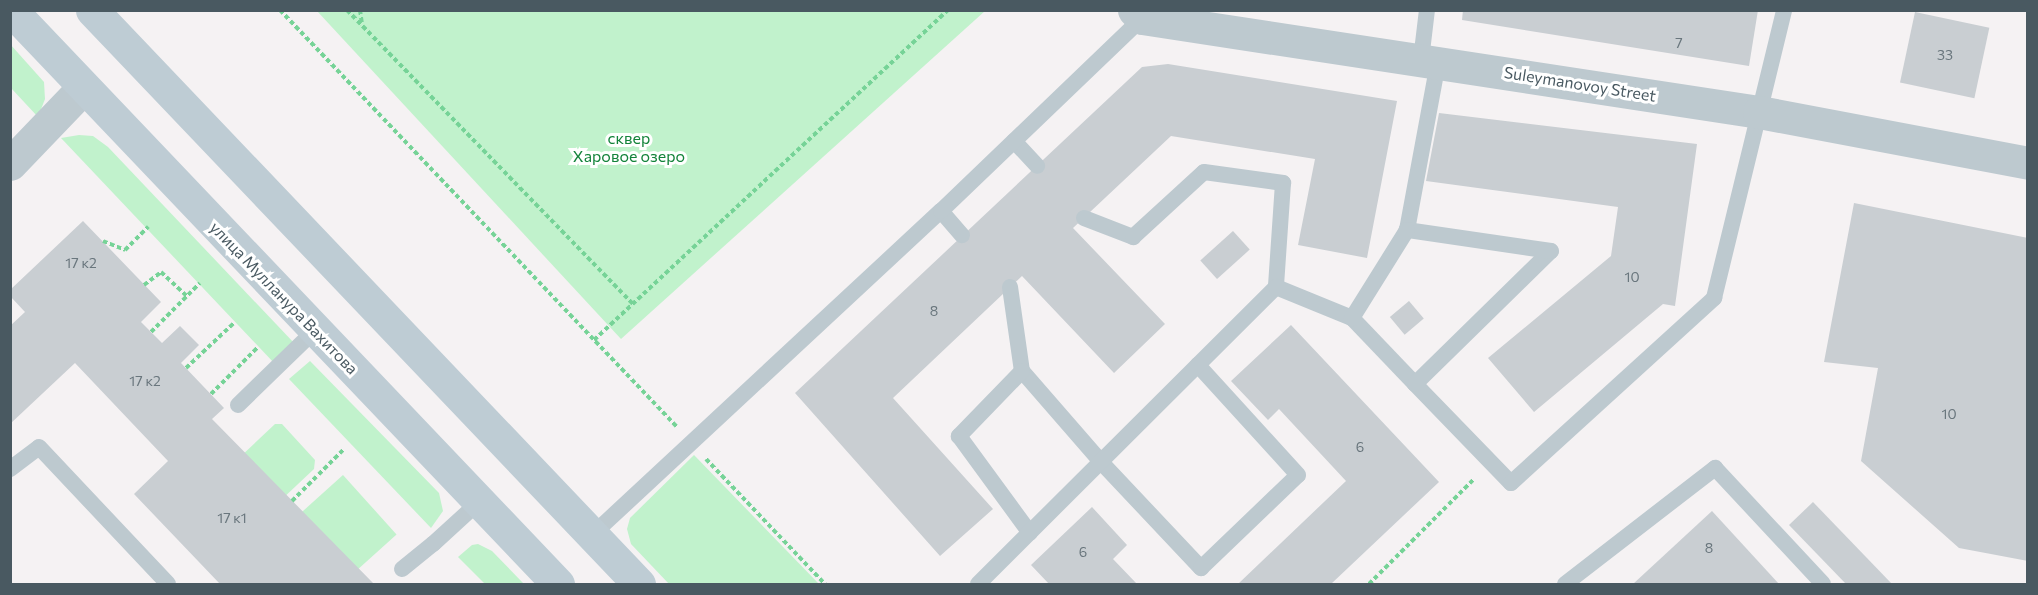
<!DOCTYPE html>
<html>
<head>
<meta charset="utf-8">
<style>
  body { margin:0 }
  #map { position:relative; width:2038px; height:595px; overflow:hidden; background:#f5f2f3; font-family:Commissioner,sans-serif }
  div>[style] { position:absolute }
  [style*='--x'] { left:calc(var(--x)*1px); top:calc(var(--y)*1px); width:calc(var(--w)*1px); rotate:calc(var(--a)*1deg) }
  .green>* { inset:0; background:#c1f2cc; transform-origin:0 0 }
  .building>* { inset:0; background:#c9ced2; transform-origin:0 0 }
  .path>* { height:4px; margin-top:-2px; transform-origin:0; background:repeating-linear-gradient(90deg,#76d397 0 4.5px,transparent 0 7.5px) }
  .service>* { height:16px; margin:-8px; padding:0 8px; transform-origin:8px; border-radius:8px; background:#bdc9cf }
  .minor>* { height:33px; margin:-16.5px; padding:0 16.5px; transform-origin:16.5px; border-radius:16.5px; background:#bdc9cf }
  .tertiary>* { height:33px; margin:-16.5px; padding:0 16.5px; transform-origin:16.5px; border-radius:16.5px; background:#bdc9cf }
  .secondary>* { height:33px; margin:-16.5px; padding:0 16.5px; transform-origin:16.5px; border-radius:16.5px; background:#beccd4 }
  span { translate:-50% -50%; white-space:nowrap; text-align:center; line-height:1.15; -webkit-text-stroke:6px #fff; paint-order:stroke }
  .number-label { font-size:14px; color:#69767d }
  .number-label span { -webkit-text-stroke-width:0 }
  .street-label { font-size:16px; color:#495961 }
  .park-label { font-size:16px; color:#13833a }
  .frame { position:absolute; inset:0; border:12px solid #495961; pointer-events:none }
</style>
</head>
<body>
<div id="map">
  <div class="green">
    <i style="clip-path:polygon(317px 11px,985px 11px,621px 339px)"></i>
    <i style="clip-path:polygon(10px 44px,44px 82px,45px 99px,38px 117px,11px 88px)"></i>
    <i style="clip-path:polygon(79px 135px,93px 136px,108px 147px,295px 344px,274px 363px,61px 138px)"></i>
    <i style="clip-path:polygon(310px 361px,439px 493px,443px 511px,431px 528px,289px 379px)"></i>
    <i style="clip-path:polygon(275px 424px,282px 424px,315px 460px,314px 469px,280px 501px,239px 458px)"></i>
    <i style="clip-path:polygon(694px 455px,819px 584px,669px 584px,631px 544px,627px 529px,630px 518px)"></i>
    <i style="left:343px;top:475px;width:80px;height:62px;rotate:48deg"></i>
    <i style="clip-path:polygon(478px 544px,492px 551px,524px 584px,485px 584px,458px 557px,472px 545px)"></i>
  </div>
  <div class="building">
    <i style="clip-path:polygon(1463px 10px,1758px 10px,1749px 66px,1462px 20px)"></i>
    <i style="left:1915px;top:12px;width:76px;height:72px;rotate:12deg"></i>
    <i style="clip-path:polygon(1168px 64px,1397px 101px,1367px 258px,1298px 245px,1315px 159px,1171px 136px,1073px 228px,1165px 324px,1114px 373px,1022px 276px,893px 398px,993px 509px,940px 556px,795px 393px,1142px 67px)"></i>
    <i style="clip-path:polygon(1439px 113px,1697px 144px,1675px 306px,1663px 304px,1534px 412px,1488px 358px,1611px 256px,1618px 207px,1426px 181px)"></i>
    <i style="clip-path:polygon(1854px 203px,2028px 238px,2028px 561px,1959px 548px,1861px 461px,1878px 368px,1824px 362px)"></i>
    <i style="clip-path:polygon(83px 221px,161px 302px,141px 322px,162px 343px,180px 326px,199px 345px,181px 363px,224px 408px,212px 419px,374px 584px,220px 584px,134px 494px,168px 461px,75px 363px,10px 424px,10px 326px,25px 312px,10px 296px,10px 290px)"></i>
    <i style="left:1233px;top:231px;width:25px;height:44px;rotate:48deg"></i>
    <i style="left:1409px;top:301px;width:23px;height:25px;rotate:50deg"></i>
    <i style="clip-path:polygon(1291px 325px,1439px 482px,1331px 584px,1238px 584px,1346px 481px,1279px 409px,1268px 420px,1231px 381px)"></i>
    <i style="clip-path:polygon(1813px 502px,1892px 584px,1846px 584px,1789px 525px)"></i>
    <i style="clip-path:polygon(1092px 507px,1127px 545px,1113px 559px,1137px 584px,1049px 584px,1031px 565px)"></i>
    <i style="clip-path:polygon(1712px 511px,1779px 584px,1633px 584px)"></i>
  </div>
  <div class="path">
    <i style="--x:280;--y:10;--w:576;--a:46.41"></i>
    <i style="--x:347;--y:10;--w:410;--a:45.8"></i>
    <i style="--x:360;--y:10;--w:15;--a:82"></i>
    <i style="--x:103;--y:241;--w:24;--a:22"></i>
    <i style="--x:125;--y:250;--w:33;--a:-45"></i>
    <i style="--x:144;--y:285;--w:21;--a:-37"></i>
    <i style="--x:161;--y:272;--w:35;--a:43"></i>
    <i style="--x:151;--y:332;--w:69;--a:-45"></i>
    <i style="--x:594;--y:340;--w:484;--a:-43"></i>
    <i style="--x:186;--y:368;--w:67;--a:-43.2"></i>
    <i style="--x:211;--y:394;--w:66;--a:-45"></i>
    <i style="--x:706;--y:459;--w:173;--a:46.4"></i>
    <i style="--x:292;--y:501;--w:72;--a:-45"></i>
    <i style="--x:1369;--y:584;--w:148;--a:-45"></i>
  </div>
  <div class="service">
    <i style="--x:1421;--y:60;--w:50;--a:-83.2"></i>
    <i style="--x:1014;--y:141;--w:34;--a:47"></i>
    <i style="--x:941;--y:211;--w:32;--a:49"></i>
    <i style="--x:1084;--y:218;--w:53;--a:21.2"></i>
    <i style="--x:1133;--y:237;--w:96;--a:-42.5"></i>
    <i style="--x:1204;--y:172;--w:80;--a:7.9"></i>
    <i style="--x:1283;--y:183;--w:104;--a:93.9"></i>
    <i style="--x:1407;--y:230;--w:170;--a:-79.5"></i>
    <i style="--x:1010;--y:287;--w:85;--a:81.9"></i>
    <i style="--x:1022;--y:371;--w:121;--a:49"></i>
    <i style="--x:1101;--y:462;--w:146;--a:46.7"></i>
    <i style="--x:1201;--y:568;--w:134;--a:-43.8"></i>
    <i style="--x:1298;--y:475;--w:149;--a:-132.3"></i>
    <i style="--x:1022;--y:371;--w:91;--a:134.1"></i>
    <i style="--x:959;--y:436;--w:120;--a:53.8"></i>
    <i style="--x:1415;--y:384;--w:138;--a:45.9"></i>
    <i style="--x:1511;--y:483;--w:275;--a:-42.3"></i>
    <i style="--x:1714;--y:298;--w:296;--a:-76.3"></i>
    <i style="--x:238;--y:405;--w:107;--a:-44.2"></i>
    <i style="--x:10;--y:469;--w:36;--a:-37"></i>
    <i style="--x:39;--y:447;--w:188;--a:46.7"></i>
    <i style="--x:592;--y:535;--w:476;--a:-42.9"></i>
    <i style="--x:941;--y:211;--w:279;--a:-43.8"></i>
    <i style="--x:402;--y:569;--w:40;--a:-39"></i>
    <i style="--x:433;--y:544;--w:62;--a:-42.4"></i>
    <i style="--x:978;--y:584;--w:421;--a:-44.9"></i>
    <i style="--x:1276;--y:287;--w:82;--a:22.2"></i>
    <i style="--x:1352;--y:318;--w:91;--a:46.3"></i>
    <i style="--x:1415;--y:384;--w:190;--a:-44.4"></i>
    <i style="--x:1551;--y:251;--w:146;--a:-171.7"></i>
    <i style="--x:1407;--y:230;--w:104;--a:122"></i>
    <i style="--x:1565;--y:584;--w:190;--a:-37.7"></i>
    <i style="--x:1715;--y:468;--w:158;--a:47"></i>
  </div>
  <div class="minor">
    <i style="--x:1134;--y:10;--w:11;--a:45"></i>
    <i style="--x:1142;--y:18;--w:624;--a:8.66"></i>
    <i style="--x:1759;--y:112;--w:274;--a:10.7"></i>
  </div>
  <div class="tertiary">
    <i style="--x:10;--y:164;--w:105;--a:-46.2"></i>
  </div>
  <div class="secondary">
    <i style="--x:11;--y:10;--w:793;--a:46.38"></i>
    <i style="--x:92;--y:10;--w:793;--a:46.38"></i>
  </div>
  <div class="number-label">
    <span style="left:1679px;top:43px">7</span>
    <span style="left:1945px;top:55px">33</span>
    <span style="left:81px;top:263px">17 к2</span>
    <span style="left:1632px;top:277px">10</span>
    <span style="left:934px;top:311px">8</span>
    <span style="left:145px;top:381px">17 к2</span>
    <span style="left:1949px;top:414px">10</span>
    <span style="left:1360px;top:447px">6</span>
    <span style="left:232px;top:518px">17 к1</span>
    <span style="left:1709px;top:548px">8</span>
    <span style="left:1083px;top:552px">6</span>
  </div>
  <div class="street-label">
    <span style="left:1580px;top:84px;rotate:9deg">Suleymanovoy Street</span>
    <span style="left:284px;top:298px;rotate:46deg">улица Мулланура Вахитова</span>
  </div>
  <div class="park-label">
    <span style="left:629px;top:147px">сквер<br>Харовое озеро</span>
  </div>
  <div class="frame"></div>
</div>
</body>
</html>
